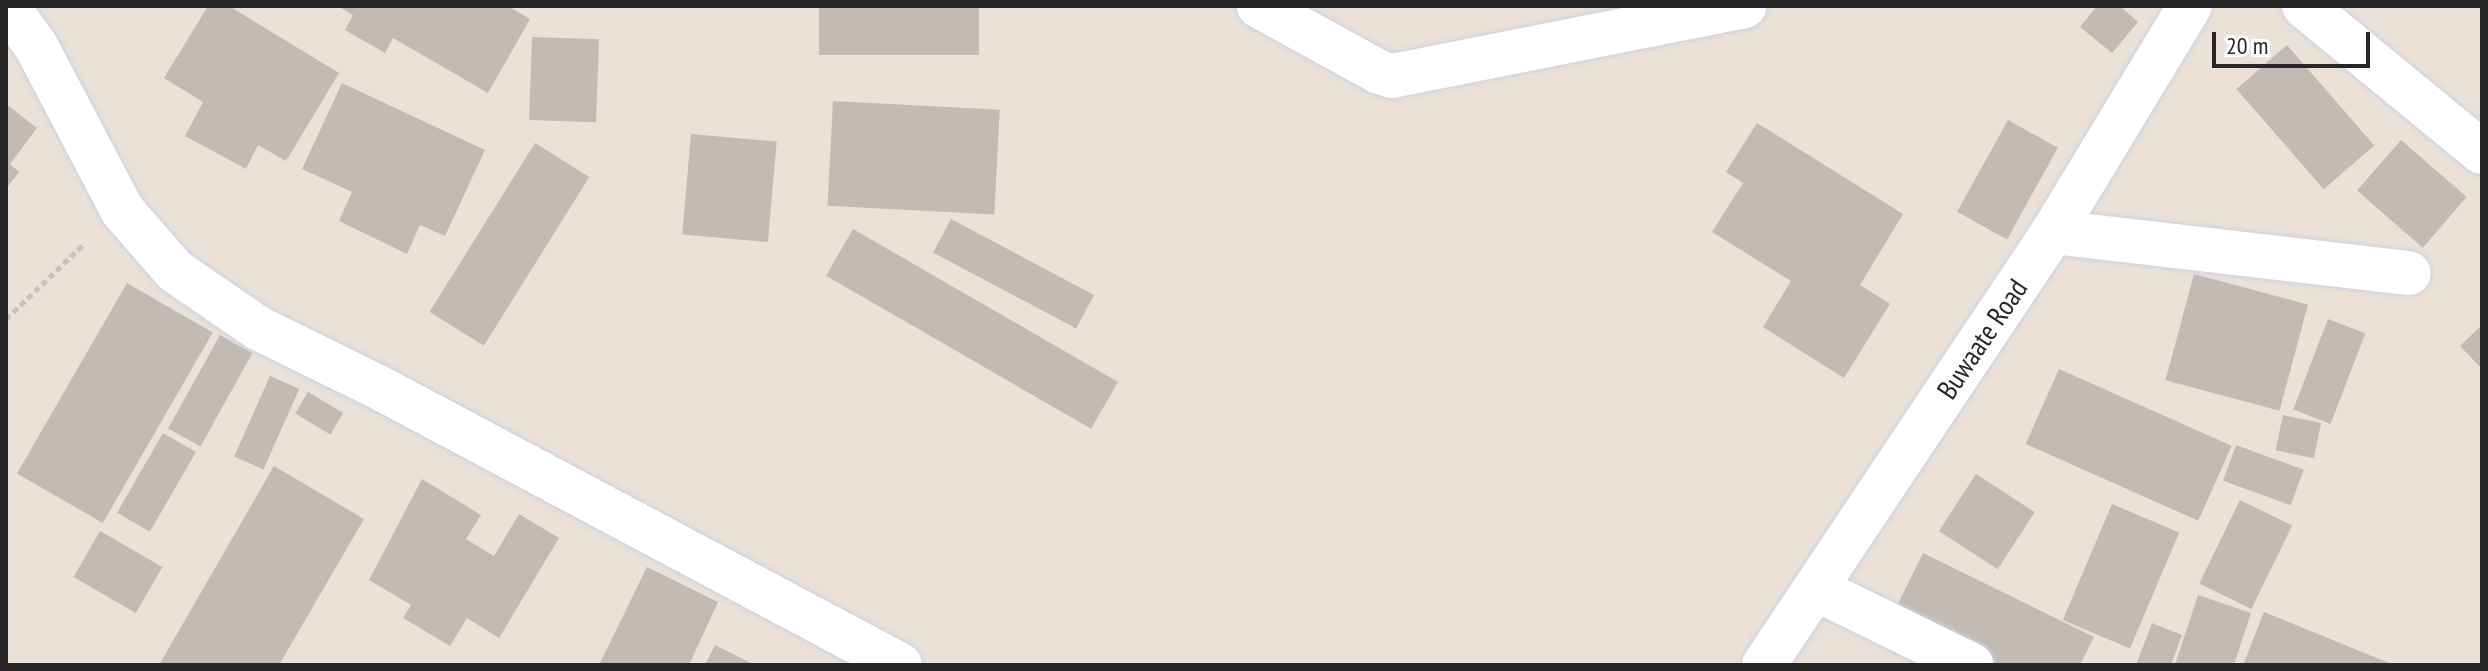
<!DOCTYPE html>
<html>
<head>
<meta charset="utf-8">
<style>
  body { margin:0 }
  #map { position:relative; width:2488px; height:671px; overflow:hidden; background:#ebe1d7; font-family:"PT Sans Narrow",sans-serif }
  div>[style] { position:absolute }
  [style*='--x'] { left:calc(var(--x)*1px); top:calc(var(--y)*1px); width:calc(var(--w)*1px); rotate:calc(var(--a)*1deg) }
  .building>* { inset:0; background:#c2bbb4; transform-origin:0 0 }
  .path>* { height:5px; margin-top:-2.5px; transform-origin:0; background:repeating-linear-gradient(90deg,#c3c3c3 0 6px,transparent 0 10px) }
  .roads { filter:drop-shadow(0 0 2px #ccd1e1) drop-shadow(0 0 2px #ccd1e1) }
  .minor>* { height:44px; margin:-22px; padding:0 22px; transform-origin:22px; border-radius:22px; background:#fff }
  span { translate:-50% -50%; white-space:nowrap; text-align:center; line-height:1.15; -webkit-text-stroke:6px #fff; paint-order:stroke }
  .street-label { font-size:28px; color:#272727 }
  .frame { position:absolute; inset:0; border:8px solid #272727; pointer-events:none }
  .scale { position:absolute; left:2212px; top:32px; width:158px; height:36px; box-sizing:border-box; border:4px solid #272727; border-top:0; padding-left:10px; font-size:24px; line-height:28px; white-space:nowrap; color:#272727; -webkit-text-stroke:6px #fff; paint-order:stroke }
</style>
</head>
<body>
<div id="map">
  <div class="building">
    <i style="clip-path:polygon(208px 6px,229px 6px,339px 73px,286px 161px,258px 145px,246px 169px,185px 136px,203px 102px,164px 78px)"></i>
    <i style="clip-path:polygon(337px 6px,508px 6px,530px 19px,488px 93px,393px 38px,385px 53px,345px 30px,353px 15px)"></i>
    <i style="left:819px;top:6px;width:160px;height:49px"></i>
    <i style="clip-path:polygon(2097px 6px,2120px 6px,2138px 22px,2112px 53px,2080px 27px)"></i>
    <i style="left:532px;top:37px;width:67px;height:83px;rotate:2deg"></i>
    <i style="left:2287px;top:45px;width:133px;height:67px;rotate:49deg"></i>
    <i style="clip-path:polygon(342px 83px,485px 150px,445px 236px,420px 225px,407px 254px,339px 221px,352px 192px,302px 169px)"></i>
    <i style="left:833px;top:101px;width:167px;height:105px;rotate:3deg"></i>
    <i style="clip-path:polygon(6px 104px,37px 128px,10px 164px,19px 172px,6px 189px)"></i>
    <i style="left:2008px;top:120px;width:57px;height:105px;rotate:29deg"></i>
    <i style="clip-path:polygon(1757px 123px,1903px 214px,1860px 285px,1890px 304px,1844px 378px,1763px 327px,1791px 281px,1712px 232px,1743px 183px,1726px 172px)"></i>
    <i style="left:691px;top:134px;width:86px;height:101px;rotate:5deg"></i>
    <i style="left:2401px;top:140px;width:87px;height:67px;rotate:41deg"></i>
    <i style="left:535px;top:143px;width:64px;height:199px;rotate:32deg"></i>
    <i style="left:951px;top:219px;width:162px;height:38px;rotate:28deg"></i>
    <i style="left:853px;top:229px;width:306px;height:54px;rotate:30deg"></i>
    <i style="left:2194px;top:274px;width:118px;height:110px;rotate:15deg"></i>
    <i style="left:127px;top:283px;width:99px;height:220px;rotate:30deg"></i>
    <i style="left:2328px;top:319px;width:40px;height:97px;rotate:21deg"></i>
    <i style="clip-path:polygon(2482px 325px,2482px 369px,2460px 346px)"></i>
    <i style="left:220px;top:335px;width:37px;height:107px;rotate:29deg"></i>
    <i style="left:2059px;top:369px;width:189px;height:82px;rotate:24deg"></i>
    <i style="left:270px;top:376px;width:32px;height:88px;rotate:24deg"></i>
    <i style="left:308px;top:392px;width:41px;height:25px;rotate:31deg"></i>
    <i style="left:2283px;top:415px;width:39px;height:36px;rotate:12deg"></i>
    <i style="left:163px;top:433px;width:38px;height:92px;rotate:30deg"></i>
    <i style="left:2236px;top:445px;width:72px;height:38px;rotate:20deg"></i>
    <i style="clip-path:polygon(274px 466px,364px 519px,279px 665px,159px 665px)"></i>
    <i style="left:1976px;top:474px;width:70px;height:68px;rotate:33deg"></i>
    <i style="clip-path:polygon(422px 479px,481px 515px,466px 539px,494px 556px,519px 514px,559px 538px,499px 638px,467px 618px,450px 646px,403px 618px,411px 605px,369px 580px)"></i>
    <i style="left:2240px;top:500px;width:58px;height:93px;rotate:26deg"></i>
    <i style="left:2112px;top:504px;width:73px;height:126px;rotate:23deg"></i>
    <i style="left:100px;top:531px;width:72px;height:53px;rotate:30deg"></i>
    <i style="clip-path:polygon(1923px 553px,2094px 637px,2080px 665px,1990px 665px,1892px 616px)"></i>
    <i style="clip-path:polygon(647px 567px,718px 602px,689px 665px,599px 665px)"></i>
    <i style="clip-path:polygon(2198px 595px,2251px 613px,2234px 665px,2175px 665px)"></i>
    <i style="clip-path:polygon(2264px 612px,2394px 665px,2243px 665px)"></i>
    <i style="clip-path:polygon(2152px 623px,2182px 635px,2171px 665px,2136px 665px)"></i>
    <i style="clip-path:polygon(715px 645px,755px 665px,705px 665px)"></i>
  </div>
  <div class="path">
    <i style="--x:6;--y:319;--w:110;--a:-43.9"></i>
  </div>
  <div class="roads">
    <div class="minor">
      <i style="--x:7;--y:6;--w:49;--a:54.1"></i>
      <i style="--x:36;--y:46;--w:185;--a:62.3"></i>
      <i style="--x:122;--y:210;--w:81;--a:49"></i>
      <i style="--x:175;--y:271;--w:101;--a:34.5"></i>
      <i style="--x:258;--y:328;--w:136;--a:26.2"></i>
      <i style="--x:380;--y:388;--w:589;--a:28.04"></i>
      <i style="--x:1259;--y:6;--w:137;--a:28.8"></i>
      <i style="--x:1379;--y:72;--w:14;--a:17"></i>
      <i style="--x:1392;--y:76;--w:359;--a:-11.2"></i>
      <i style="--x:2304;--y:6;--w:230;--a:39.4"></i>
      <i style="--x:2053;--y:232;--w:358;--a:6.6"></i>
      <i style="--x:1816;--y:589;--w:173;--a:26.1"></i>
      <i style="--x:1764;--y:665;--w:521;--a:-56.28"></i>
      <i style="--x:2053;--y:232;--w:264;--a:-58.8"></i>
    </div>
  </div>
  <div class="street-label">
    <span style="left:1982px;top:339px;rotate:-56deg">Buwaate Road</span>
  </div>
  <div class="frame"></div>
  <div class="scale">20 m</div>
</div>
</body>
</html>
